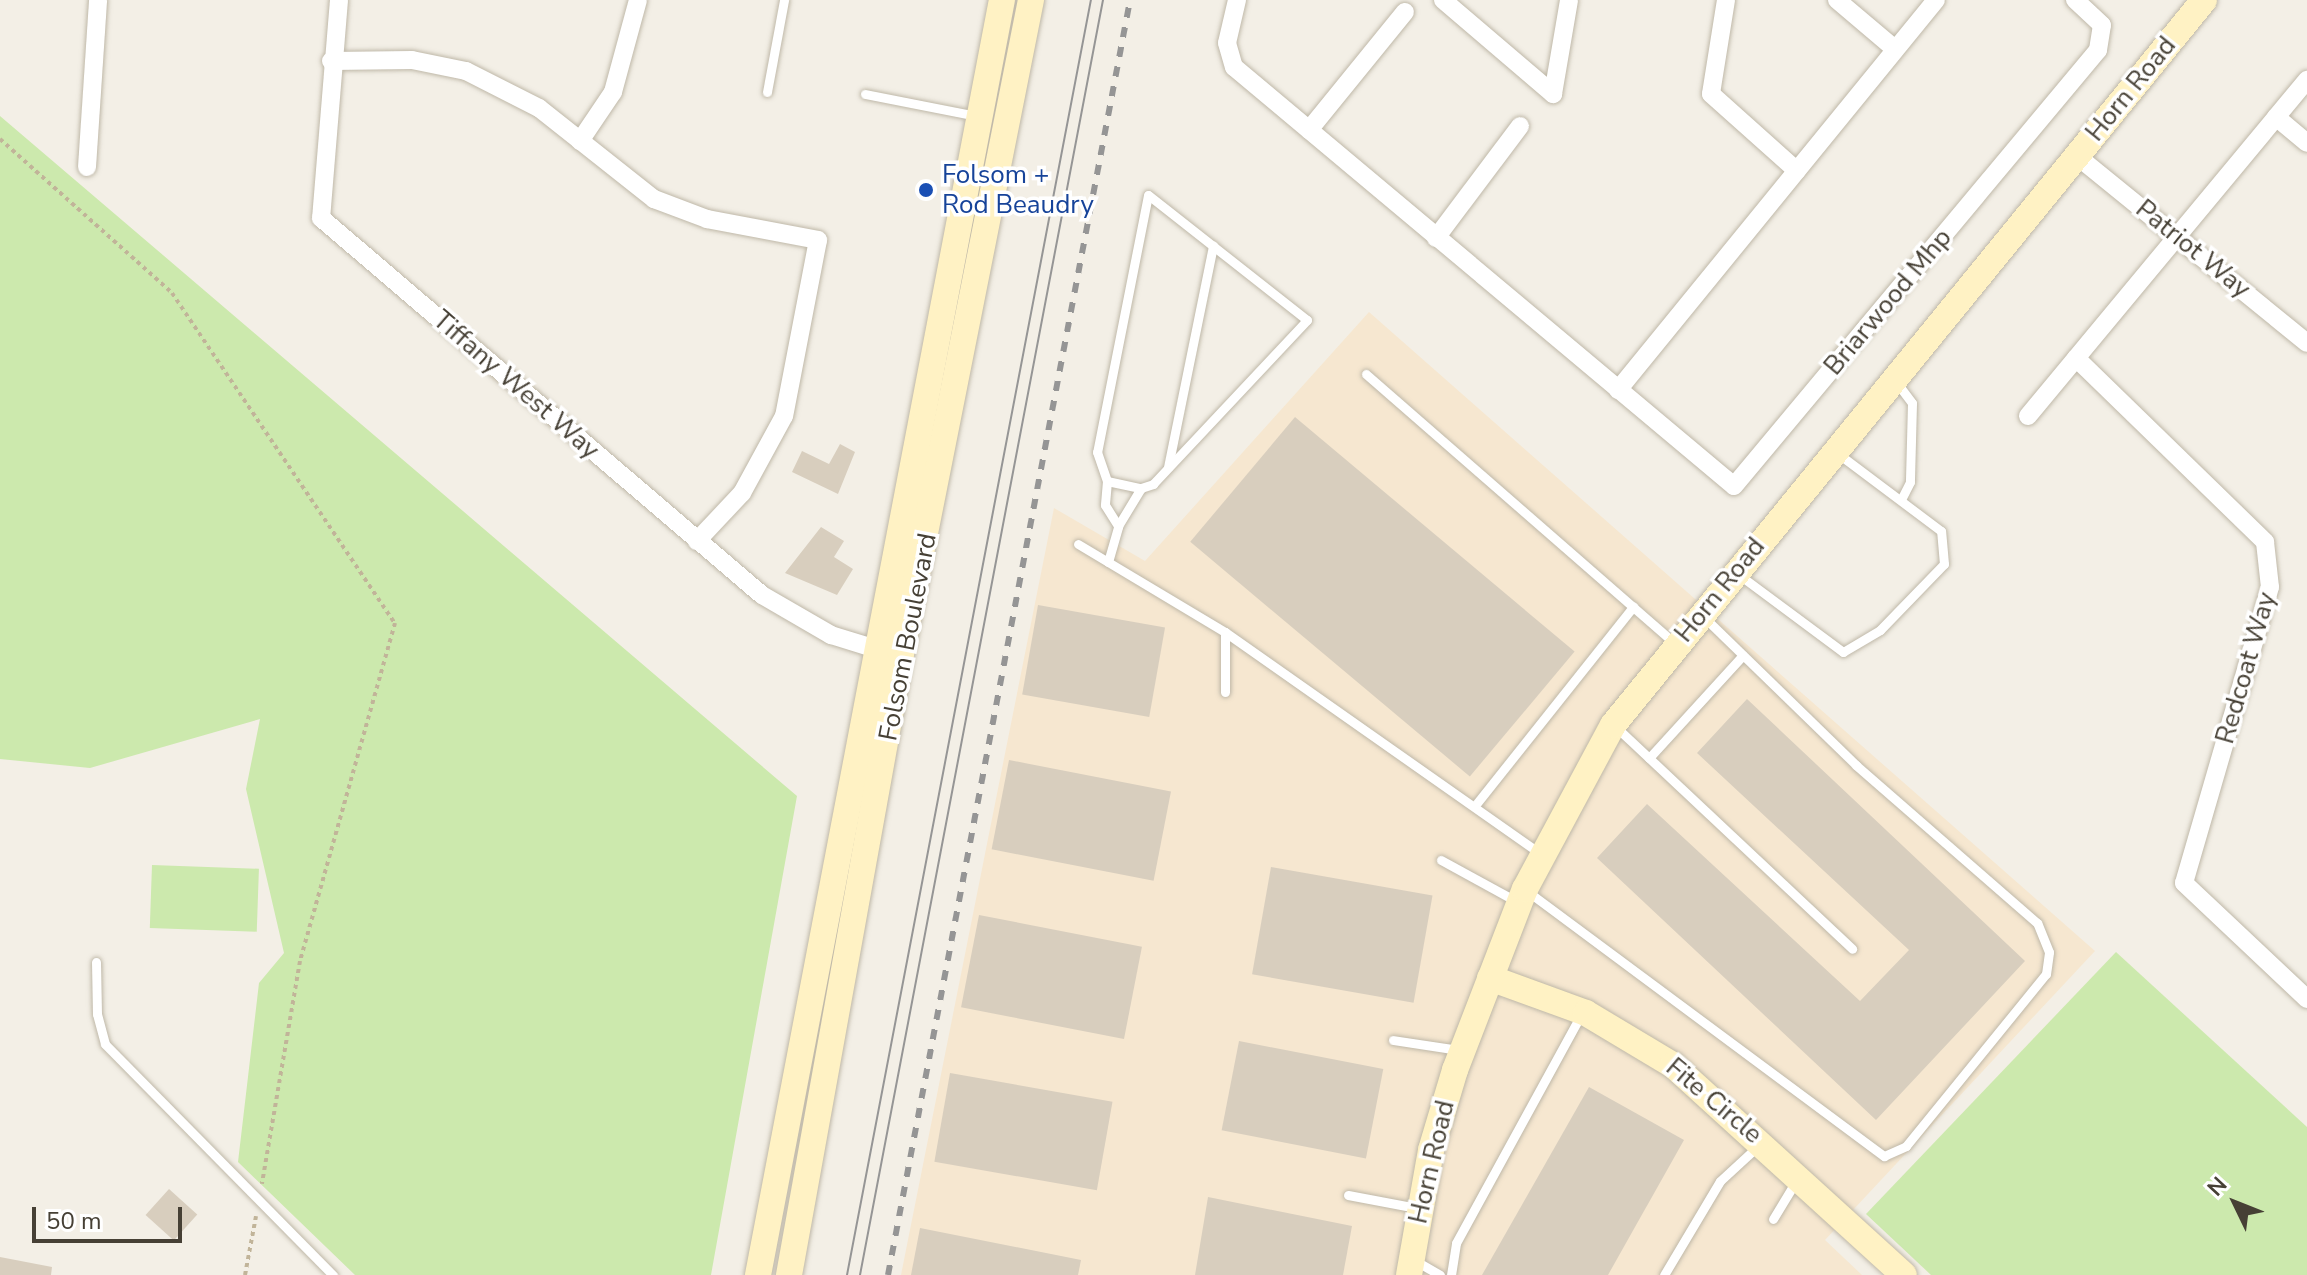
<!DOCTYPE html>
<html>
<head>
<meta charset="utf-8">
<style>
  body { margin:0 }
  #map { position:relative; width:2307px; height:1275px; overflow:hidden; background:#f3efe6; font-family:"Nunito Sans",sans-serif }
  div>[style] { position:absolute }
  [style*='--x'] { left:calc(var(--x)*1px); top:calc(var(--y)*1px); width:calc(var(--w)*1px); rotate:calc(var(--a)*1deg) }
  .commercial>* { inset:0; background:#f6e7d0 }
  .green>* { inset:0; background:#cce9ad; transform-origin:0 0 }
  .building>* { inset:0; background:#d8cebe; transform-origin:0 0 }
  .path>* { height:4px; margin-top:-2px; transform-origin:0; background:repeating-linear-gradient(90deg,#c1b499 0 4px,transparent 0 8px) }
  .roads { filter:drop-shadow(0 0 2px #bfb8a8) drop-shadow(0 0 2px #bfb8a8) }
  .lane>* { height:9px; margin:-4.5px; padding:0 4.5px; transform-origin:4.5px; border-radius:4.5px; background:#fff }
  .street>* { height:18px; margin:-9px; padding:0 9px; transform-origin:9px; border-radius:9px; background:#fff }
  .secondary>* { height:26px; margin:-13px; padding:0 13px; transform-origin:13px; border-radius:13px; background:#fff2c4 }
  .tram>* { height:2px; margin:-1px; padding:0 1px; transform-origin:1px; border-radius:1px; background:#959595 }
  .rail>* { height:6px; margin-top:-3px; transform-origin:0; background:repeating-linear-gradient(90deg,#959595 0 10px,transparent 0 20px) }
  .dots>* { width:22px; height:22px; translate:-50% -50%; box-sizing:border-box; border:4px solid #fff; border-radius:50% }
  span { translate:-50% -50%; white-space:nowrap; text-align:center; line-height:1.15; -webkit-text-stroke:7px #fff; paint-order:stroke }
  .street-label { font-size:26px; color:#464035 }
  .transit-label { font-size:26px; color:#164399 }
  .left { translate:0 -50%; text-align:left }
  .north { position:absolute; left:2195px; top:1163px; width:80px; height:80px; -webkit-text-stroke:6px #fff; paint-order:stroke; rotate:313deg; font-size:22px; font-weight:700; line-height:32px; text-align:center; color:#464035 }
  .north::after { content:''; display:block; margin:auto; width:28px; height:36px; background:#464035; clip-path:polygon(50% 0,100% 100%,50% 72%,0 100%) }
  .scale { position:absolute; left:32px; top:1207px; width:150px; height:36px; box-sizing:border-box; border:4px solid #464035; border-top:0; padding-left:10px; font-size:24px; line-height:28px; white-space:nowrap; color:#464035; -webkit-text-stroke:6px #fff; paint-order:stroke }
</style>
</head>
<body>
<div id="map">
  <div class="commercial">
    <i style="clip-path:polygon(1369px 312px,2095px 951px,1825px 1240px,1862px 1275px,901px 1275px,1054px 508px,1145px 561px)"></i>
  </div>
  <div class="green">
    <i style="clip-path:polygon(0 116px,797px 796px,711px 1275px,355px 1275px,238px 1162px,259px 983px,284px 953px,246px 789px,260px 719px,90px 768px,0 759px)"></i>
    <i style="left:152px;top:865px;width:107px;height:63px;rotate:2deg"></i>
    <i style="clip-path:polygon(2116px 952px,2307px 1127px,2307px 1275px,1931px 1275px,1866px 1214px)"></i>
  </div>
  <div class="building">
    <i style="left:1295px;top:417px;width:365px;height:163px;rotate:40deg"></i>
    <i style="clip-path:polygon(840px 444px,855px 452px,838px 494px,792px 472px,802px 451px,829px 464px)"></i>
    <i style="clip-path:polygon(821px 527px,844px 541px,834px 557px,853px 569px,837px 595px,785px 573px)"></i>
    <i style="left:1038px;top:605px;width:129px;height:91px;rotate:10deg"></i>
    <i style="clip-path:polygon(1747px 699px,2025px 961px,1876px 1120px,1597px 858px,1647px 804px,1860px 1001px,1909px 950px,1697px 753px)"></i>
    <i style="left:1009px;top:760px;width:165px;height:91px;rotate:11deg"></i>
    <i style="left:1271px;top:867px;width:164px;height:109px;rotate:10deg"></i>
    <i style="left:979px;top:915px;width:166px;height:94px;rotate:11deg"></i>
    <i style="left:1239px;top:1041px;width:147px;height:91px;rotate:11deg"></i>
    <i style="left:950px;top:1073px;width:165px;height:90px;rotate:10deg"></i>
    <i style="clip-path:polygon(1589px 1087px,1684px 1140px,1608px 1275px,1482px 1275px)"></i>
    <i style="left:169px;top:1189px;width:38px;height:35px;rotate:42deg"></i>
    <i style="clip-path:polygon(1208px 1197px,1352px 1226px,1343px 1275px,1195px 1275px)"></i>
    <i style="clip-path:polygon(920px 1228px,1081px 1260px,1078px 1275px,911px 1275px)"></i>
    <i style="clip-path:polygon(0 1257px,52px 1267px,51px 1275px,0 1275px)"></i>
  </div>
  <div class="path">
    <i style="--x:0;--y:139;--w:231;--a:41.8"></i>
    <i style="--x:172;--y:293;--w:398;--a:56"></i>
    <i style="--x:395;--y:623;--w:351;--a:105.7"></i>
    <i style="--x:300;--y:961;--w:226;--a:99.7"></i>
    <i style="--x:245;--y:1275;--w:60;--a:-79.4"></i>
  </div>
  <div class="roads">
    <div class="lane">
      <i style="--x:767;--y:92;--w:94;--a:-79.5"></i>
      <i style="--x:865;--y:94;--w:114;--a:11.1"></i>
      <i style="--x:1366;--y:374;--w:411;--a:41.1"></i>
      <i style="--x:1897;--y:383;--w:25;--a:53"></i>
      <i style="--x:1912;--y:403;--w:79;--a:91.5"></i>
      <i style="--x:1910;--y:482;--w:18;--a:117"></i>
      <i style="--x:1168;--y:467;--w:226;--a:-78.5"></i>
      <i style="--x:1107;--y:481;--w:35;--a:12"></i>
      <i style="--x:1078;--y:544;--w:171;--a:30.9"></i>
      <i style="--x:1225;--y:632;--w:385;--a:35.1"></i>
      <i style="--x:1108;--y:562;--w:37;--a:-74"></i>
      <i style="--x:1118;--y:526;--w:44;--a:-58.8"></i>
      <i style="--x:1141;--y:488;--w:13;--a:-18"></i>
      <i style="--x:1153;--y:484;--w:225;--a:-46.8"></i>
      <i style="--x:1307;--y:320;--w:202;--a:-141.8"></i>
      <i style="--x:1148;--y:195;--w:262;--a:101.2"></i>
      <i style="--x:1097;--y:452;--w:31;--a:71"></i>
      <i style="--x:1107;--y:481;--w:24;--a:95"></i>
      <i style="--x:1105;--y:505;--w:25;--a:58"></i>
      <i style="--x:1738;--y:574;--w:131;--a:36.6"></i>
      <i style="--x:1843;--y:652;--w:43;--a:-30.7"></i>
      <i style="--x:1880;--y:630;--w:92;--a:-45.9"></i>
      <i style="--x:1944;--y:564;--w:33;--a:-95"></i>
      <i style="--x:1941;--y:531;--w:130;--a:-143.1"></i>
      <i style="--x:1225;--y:632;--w:60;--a:90"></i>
      <i style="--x:1616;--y:727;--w:324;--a:43.2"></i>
      <i style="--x:1649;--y:758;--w:139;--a:-47.6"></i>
      <i style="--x:1477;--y:803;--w:251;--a:-51.5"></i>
      <i style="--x:1441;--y:860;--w:85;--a:28.7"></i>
      <i style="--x:1527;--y:891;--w:445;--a:36.6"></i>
      <i style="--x:1884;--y:1156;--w:24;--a:-24"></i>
      <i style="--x:1906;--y:1146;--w:222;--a:-50.9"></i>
      <i style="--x:2046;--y:974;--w:22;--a:-82"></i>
      <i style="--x:2049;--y:952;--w:31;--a:-112"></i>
      <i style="--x:2037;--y:923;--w:240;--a:-138.9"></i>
      <i style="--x:1856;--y:765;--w:211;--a:-135.8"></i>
      <i style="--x:96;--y:962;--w:52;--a:88.9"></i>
      <i style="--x:97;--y:1014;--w:31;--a:75"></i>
      <i style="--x:105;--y:1044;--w:325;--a:45.4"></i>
      <i style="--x:1393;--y:1040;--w:67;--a:8.6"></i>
      <i style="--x:1348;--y:1195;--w:70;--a:10.7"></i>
      <i style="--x:1773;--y:1219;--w:44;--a:-58.8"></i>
      <i style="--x:1414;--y:1260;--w:30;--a:30"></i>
      <i style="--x:1451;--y:1275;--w:32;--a:-81"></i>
      <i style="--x:1456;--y:1243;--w:260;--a:-61.3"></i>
      <i style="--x:1664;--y:1275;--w:109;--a:-59.2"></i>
      <i style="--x:1720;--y:1181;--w:52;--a:-42.6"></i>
    </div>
    <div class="street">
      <i style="--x:339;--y:0;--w:219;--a:94.7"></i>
      <i style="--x:321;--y:218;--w:580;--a:40.53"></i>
      <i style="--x:762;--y:595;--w:80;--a:30.1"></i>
      <i style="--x:831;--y:635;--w:58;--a:17.2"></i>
      <i style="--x:1237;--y:0;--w:44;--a:103.1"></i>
      <i style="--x:1227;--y:43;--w:25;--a:74"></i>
      <i style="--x:1234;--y:67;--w:652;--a:39.96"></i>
      <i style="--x:1734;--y:486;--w:568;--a:-50.14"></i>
      <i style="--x:2098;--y:50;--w:25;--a:-81"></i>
      <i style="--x:2102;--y:25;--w:37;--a:-137"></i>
      <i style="--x:1443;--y:0;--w:145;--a:40.5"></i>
      <i style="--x:1726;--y:0;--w:95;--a:99.1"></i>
      <i style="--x:1711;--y:94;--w:115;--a:41.8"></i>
      <i style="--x:1837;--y:0;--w:76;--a:40.2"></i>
      <i style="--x:331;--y:61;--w:81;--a:-0.7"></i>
      <i style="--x:412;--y:60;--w:55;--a:11.5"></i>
      <i style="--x:466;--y:71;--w:82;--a:26.9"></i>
      <i style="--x:539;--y:108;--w:147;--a:38.4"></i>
      <i style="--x:654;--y:199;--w:57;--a:20.7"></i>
      <i style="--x:707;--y:219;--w:113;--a:10.7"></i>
      <i style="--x:818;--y:240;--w:179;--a:100.9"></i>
      <i style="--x:784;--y:416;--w:88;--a:118.6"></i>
      <i style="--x:742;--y:493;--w:66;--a:133.2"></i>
      <i style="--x:1553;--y:94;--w:95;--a:-80.3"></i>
      <i style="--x:2276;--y:117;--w:40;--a:40"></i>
      <i style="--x:1309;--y:130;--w:152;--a:-50.9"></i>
      <i style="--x:580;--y:141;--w:59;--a:-56"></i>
      <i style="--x:613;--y:92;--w:95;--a:-74.8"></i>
      <i style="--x:2077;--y:156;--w:296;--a:39.1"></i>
      <i style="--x:87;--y:167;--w:167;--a:-86.2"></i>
      <i style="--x:1436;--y:238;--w:140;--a:-53.1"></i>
      <i style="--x:2076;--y:358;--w:264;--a:44.2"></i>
      <i style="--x:2265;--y:542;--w:45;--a:83.7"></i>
      <i style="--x:2270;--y:587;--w:308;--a:106.2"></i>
      <i style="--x:2184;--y:883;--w:169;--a:43.3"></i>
      <i style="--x:1618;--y:390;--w:503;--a:-50.81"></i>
      <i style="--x:2028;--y:416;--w:437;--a:-50.3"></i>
    </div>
    <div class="secondary">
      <i style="--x:1490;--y:978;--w:102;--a:20"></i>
      <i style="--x:1586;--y:1013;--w:101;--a:30.9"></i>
      <i style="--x:1673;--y:1065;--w:312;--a:42.3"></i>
      <i style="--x:758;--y:1275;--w:1298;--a:-79.17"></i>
      <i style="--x:789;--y:1275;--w:631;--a:-79.78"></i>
      <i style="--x:901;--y:654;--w:667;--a:-78.76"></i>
      <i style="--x:1409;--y:1275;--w:127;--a:-80"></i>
      <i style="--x:1431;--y:1150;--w:84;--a:-73.3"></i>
      <i style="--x:1455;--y:1070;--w:194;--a:-68.9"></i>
      <i style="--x:1525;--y:889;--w:186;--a:-61.8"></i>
      <i style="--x:1613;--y:725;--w:935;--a:-50.81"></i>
    </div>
  </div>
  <div class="tram">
    <i style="--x:847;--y:1275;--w:1298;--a:-79.17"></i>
    <i style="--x:860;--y:1275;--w:1298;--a:-79.21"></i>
  </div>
  <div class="rail">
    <i style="--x:888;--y:1275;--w:1298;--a:-79.25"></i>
  </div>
  <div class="dots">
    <i style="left:926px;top:190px;background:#1a4fb4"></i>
  </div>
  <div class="street-label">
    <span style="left:2131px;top:89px;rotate:-51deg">Horn Road</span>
    <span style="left:2193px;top:249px;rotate:39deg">Patriot Way</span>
    <span style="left:1888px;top:302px;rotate:-50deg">Briarwood Mhp</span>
    <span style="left:516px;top:385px;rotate:41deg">Tiffany West Way</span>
    <span style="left:1720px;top:590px;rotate:-51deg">Horn Road</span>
    <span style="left:908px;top:637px;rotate:-79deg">Folsom Boulevard</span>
    <span style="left:2246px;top:668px;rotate:-74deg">Redcoat Way</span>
    <span style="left:1714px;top:1101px;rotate:40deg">Fite Circle</span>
    <span style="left:1432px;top:1162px;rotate:-77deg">Horn Road</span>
  </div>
  <div class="transit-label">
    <span class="left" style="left:942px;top:190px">Folsom +<br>Rod Beaudry</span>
  </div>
  <div class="north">N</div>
  <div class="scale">50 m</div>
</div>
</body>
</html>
